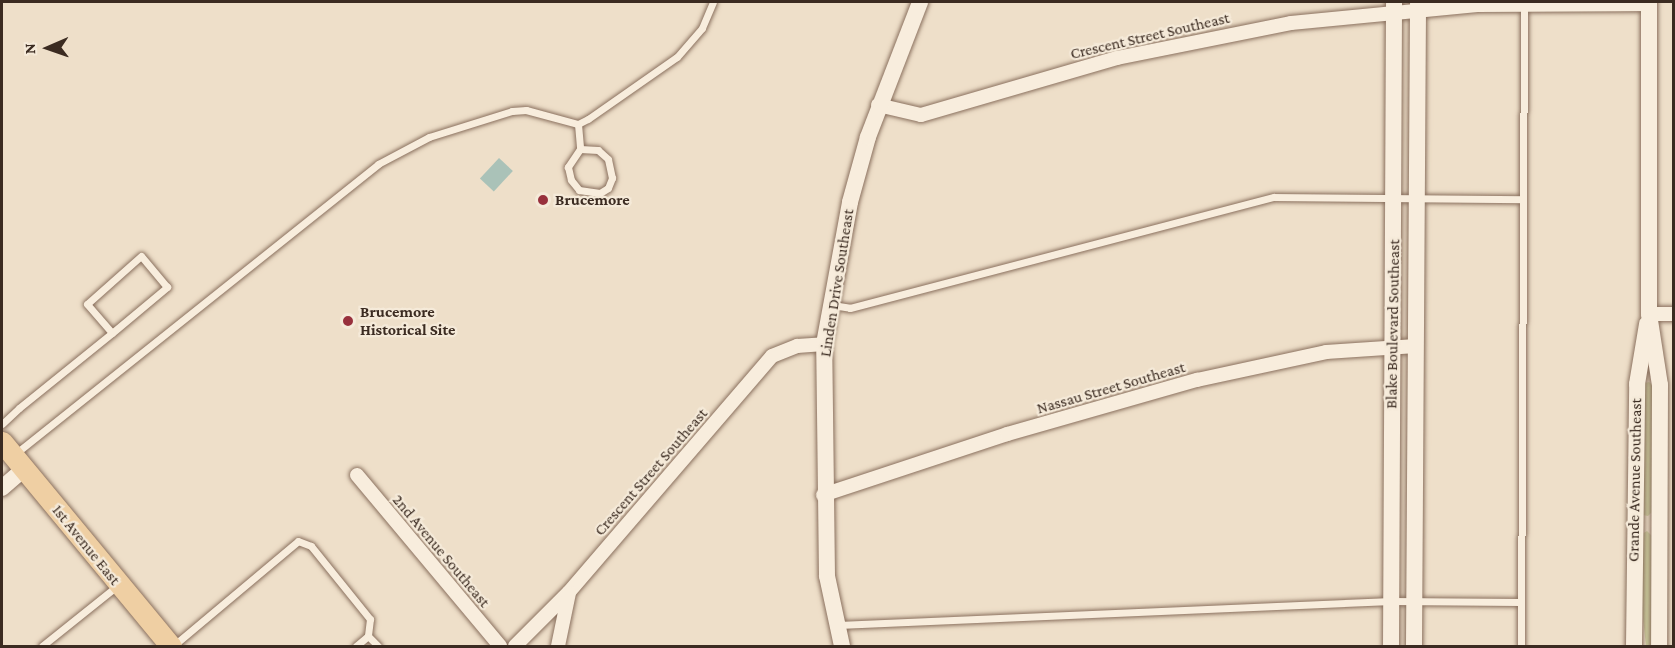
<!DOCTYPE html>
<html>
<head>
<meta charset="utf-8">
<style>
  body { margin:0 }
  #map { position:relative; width:1675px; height:648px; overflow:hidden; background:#eedfc9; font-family:"Crimson Pro",serif }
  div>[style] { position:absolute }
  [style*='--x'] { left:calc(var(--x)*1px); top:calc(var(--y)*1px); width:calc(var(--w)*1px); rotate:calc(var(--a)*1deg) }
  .green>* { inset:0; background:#cccc9d }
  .water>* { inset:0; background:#aac2b8; transform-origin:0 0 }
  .roads { filter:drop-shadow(0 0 2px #8a705e) drop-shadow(0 0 2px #8a705e) }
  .service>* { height:7px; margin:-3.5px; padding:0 3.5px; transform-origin:3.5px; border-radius:3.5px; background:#f8eddd }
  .minor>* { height:14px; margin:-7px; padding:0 7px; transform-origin:7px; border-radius:7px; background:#f8eddd }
  .tertiary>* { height:16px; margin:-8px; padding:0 8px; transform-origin:8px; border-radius:8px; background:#f8eddd }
  .primary>* { height:21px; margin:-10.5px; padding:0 10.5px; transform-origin:10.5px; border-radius:10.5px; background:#efcfa3 }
  .dots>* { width:16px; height:16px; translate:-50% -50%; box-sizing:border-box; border:3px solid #f5ead9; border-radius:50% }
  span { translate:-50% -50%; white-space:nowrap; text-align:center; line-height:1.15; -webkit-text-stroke:4.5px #f5ead9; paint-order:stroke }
  .street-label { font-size:16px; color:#3b2b21 }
  .poi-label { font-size:16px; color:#3b2b21; font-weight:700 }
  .left { translate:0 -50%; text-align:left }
  .frame { position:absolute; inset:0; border:3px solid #3b2b21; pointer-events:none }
  .north { position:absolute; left:18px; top:18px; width:60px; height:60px; -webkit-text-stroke:4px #f5ead9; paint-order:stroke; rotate:268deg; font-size:16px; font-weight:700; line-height:24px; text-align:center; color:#3b2b21 }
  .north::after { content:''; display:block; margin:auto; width:21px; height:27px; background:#3b2b21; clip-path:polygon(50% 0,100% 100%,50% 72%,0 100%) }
</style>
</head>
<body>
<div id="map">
  <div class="green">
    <i style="clip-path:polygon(1649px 382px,1653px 385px,1652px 512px,1648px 516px,1643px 515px,1645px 383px)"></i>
    <i style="clip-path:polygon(1647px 531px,1652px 536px,1651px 646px,1646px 646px,1641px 600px,1642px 534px)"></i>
  </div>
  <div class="water">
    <i style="left:499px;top:158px;width:19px;height:28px;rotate:43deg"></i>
  </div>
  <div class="roads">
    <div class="service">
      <i style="--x:578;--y:124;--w:25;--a:85"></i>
      <i style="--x:580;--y:149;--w:22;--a:124"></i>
      <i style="--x:568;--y:167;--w:13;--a:77"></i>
      <i style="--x:571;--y:180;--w:13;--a:51"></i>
      <i style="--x:579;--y:190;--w:21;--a:8"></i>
      <i style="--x:600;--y:193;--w:9;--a:-32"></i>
      <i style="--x:608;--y:188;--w:11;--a:-68"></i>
      <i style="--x:612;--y:178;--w:19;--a:-102"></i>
      <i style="--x:608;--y:159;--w:13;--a:-138"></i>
      <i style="--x:598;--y:150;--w:18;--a:-177"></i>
      <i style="--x:832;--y:305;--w:18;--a:9"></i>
      <i style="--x:850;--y:308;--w:438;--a:-14.7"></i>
      <i style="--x:1274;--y:197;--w:249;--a:0.5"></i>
      <i style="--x:2;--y:424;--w:23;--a:-43"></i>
      <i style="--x:19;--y:408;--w:119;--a:-38.9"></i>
      <i style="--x:112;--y:333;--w:72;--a:-39.9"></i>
      <i style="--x:167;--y:287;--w:40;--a:-130"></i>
      <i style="--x:141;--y:256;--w:72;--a:138.4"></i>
      <i style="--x:87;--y:304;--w:38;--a:49"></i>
      <i style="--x:15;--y:454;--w:465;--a:-38.6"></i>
      <i style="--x:378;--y:164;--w:58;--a:-27.9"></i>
      <i style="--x:429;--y:137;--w:87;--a:-17.4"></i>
      <i style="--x:512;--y:111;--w:14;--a:-4"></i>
      <i style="--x:526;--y:110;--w:54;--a:15.1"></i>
      <i style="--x:578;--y:124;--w:11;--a:-27"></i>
      <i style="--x:588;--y:119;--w:108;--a:-34.9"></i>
      <i style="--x:677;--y:57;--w:38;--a:-49"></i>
      <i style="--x:702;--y:28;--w:28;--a:-67"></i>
      <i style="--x:838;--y:625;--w:554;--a:-2.49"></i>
      <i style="--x:1391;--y:601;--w:130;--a:0.4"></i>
      <i style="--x:368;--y:636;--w:14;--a:45"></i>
      <i style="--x:42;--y:646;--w:96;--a:-38.7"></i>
      <i style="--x:173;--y:646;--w:163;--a:-40"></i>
      <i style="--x:298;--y:541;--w:14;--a:21"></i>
      <i style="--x:311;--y:546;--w:94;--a:51.1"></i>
      <i style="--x:370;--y:619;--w:17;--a:97"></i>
      <i style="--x:368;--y:636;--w:16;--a:140"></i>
      <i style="--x:1521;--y:646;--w:642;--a:-89.73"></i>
    </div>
    <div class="minor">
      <i style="--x:878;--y:105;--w:44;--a:13.1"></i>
      <i style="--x:921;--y:115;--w:204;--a:-16.2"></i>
      <i style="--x:1117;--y:58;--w:177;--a:-11.4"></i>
      <i style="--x:1291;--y:23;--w:187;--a:-5.5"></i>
      <i style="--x:1477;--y:5;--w:173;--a:-0.3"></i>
      <i style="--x:1649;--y:314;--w:25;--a:0"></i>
      <i style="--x:357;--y:475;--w:223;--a:50.1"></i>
      <i style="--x:823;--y:495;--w:194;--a:-18.3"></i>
      <i style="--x:1007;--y:434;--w:198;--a:-15.9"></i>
      <i style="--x:1197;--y:380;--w:132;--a:-12.2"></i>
      <i style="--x:1326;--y:352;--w:90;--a:-3.8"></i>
      <i style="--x:515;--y:646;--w:76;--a:-45"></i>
      <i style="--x:569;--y:592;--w:311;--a:-49.3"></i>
      <i style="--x:772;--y:356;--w:27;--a:-22"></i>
      <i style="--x:797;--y:346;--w:27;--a:-4"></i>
      <i style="--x:558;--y:646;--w:54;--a:-78.3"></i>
    </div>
    <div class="tertiary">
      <i style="--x:1649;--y:2;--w:312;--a:90"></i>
      <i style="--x:1649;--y:314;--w:72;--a:81.2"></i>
      <i style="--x:1660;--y:385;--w:261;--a:90.2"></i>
      <i style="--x:2;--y:488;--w:29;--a:-41"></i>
      <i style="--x:842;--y:646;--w:72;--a:-102.1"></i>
      <i style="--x:827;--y:576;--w:232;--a:-90.7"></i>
      <i style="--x:824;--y:344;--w:144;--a:-79.6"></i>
      <i style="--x:850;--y:202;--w:67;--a:-74.5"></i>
      <i style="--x:868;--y:137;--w:145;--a:-68.9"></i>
      <i style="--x:1391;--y:646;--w:644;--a:-89.73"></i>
      <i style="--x:1414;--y:646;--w:644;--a:-89.64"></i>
      <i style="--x:1634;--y:646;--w:262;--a:-89.3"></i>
      <i style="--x:1637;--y:384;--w:61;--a:-80.5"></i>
    </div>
    <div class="primary">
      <i style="--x:2;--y:442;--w:265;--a:50.4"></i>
    </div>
  </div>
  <div class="dots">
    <i style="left:543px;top:200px;background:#98303c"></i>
    <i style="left:348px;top:321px;background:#98303c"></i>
  </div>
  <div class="street-label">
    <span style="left:1150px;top:36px;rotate:-13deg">Crescent Street Southeast</span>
    <span style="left:837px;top:283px;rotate:-81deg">Linden Drive Southeast</span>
    <span style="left:1393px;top:324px;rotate:-89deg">Blake Boulevard Southeast</span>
    <span style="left:1111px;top:388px;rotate:-16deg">Nassau Street Southeast</span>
    <span style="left:651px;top:472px;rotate:-49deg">Crescent Street Southeast</span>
    <span style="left:1635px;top:480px;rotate:-89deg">Grande Avenue Southeast</span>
    <span style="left:86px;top:545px;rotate:51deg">1st Avenue East</span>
    <span style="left:441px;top:551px;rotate:50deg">2nd Avenue Southeast</span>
  </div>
  <div class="poi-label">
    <span class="left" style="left:555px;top:200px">Brucemore</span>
    <span class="left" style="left:360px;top:321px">Brucemore<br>Historical Site</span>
  </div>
  <div class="frame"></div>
  <div class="north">N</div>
</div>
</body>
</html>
